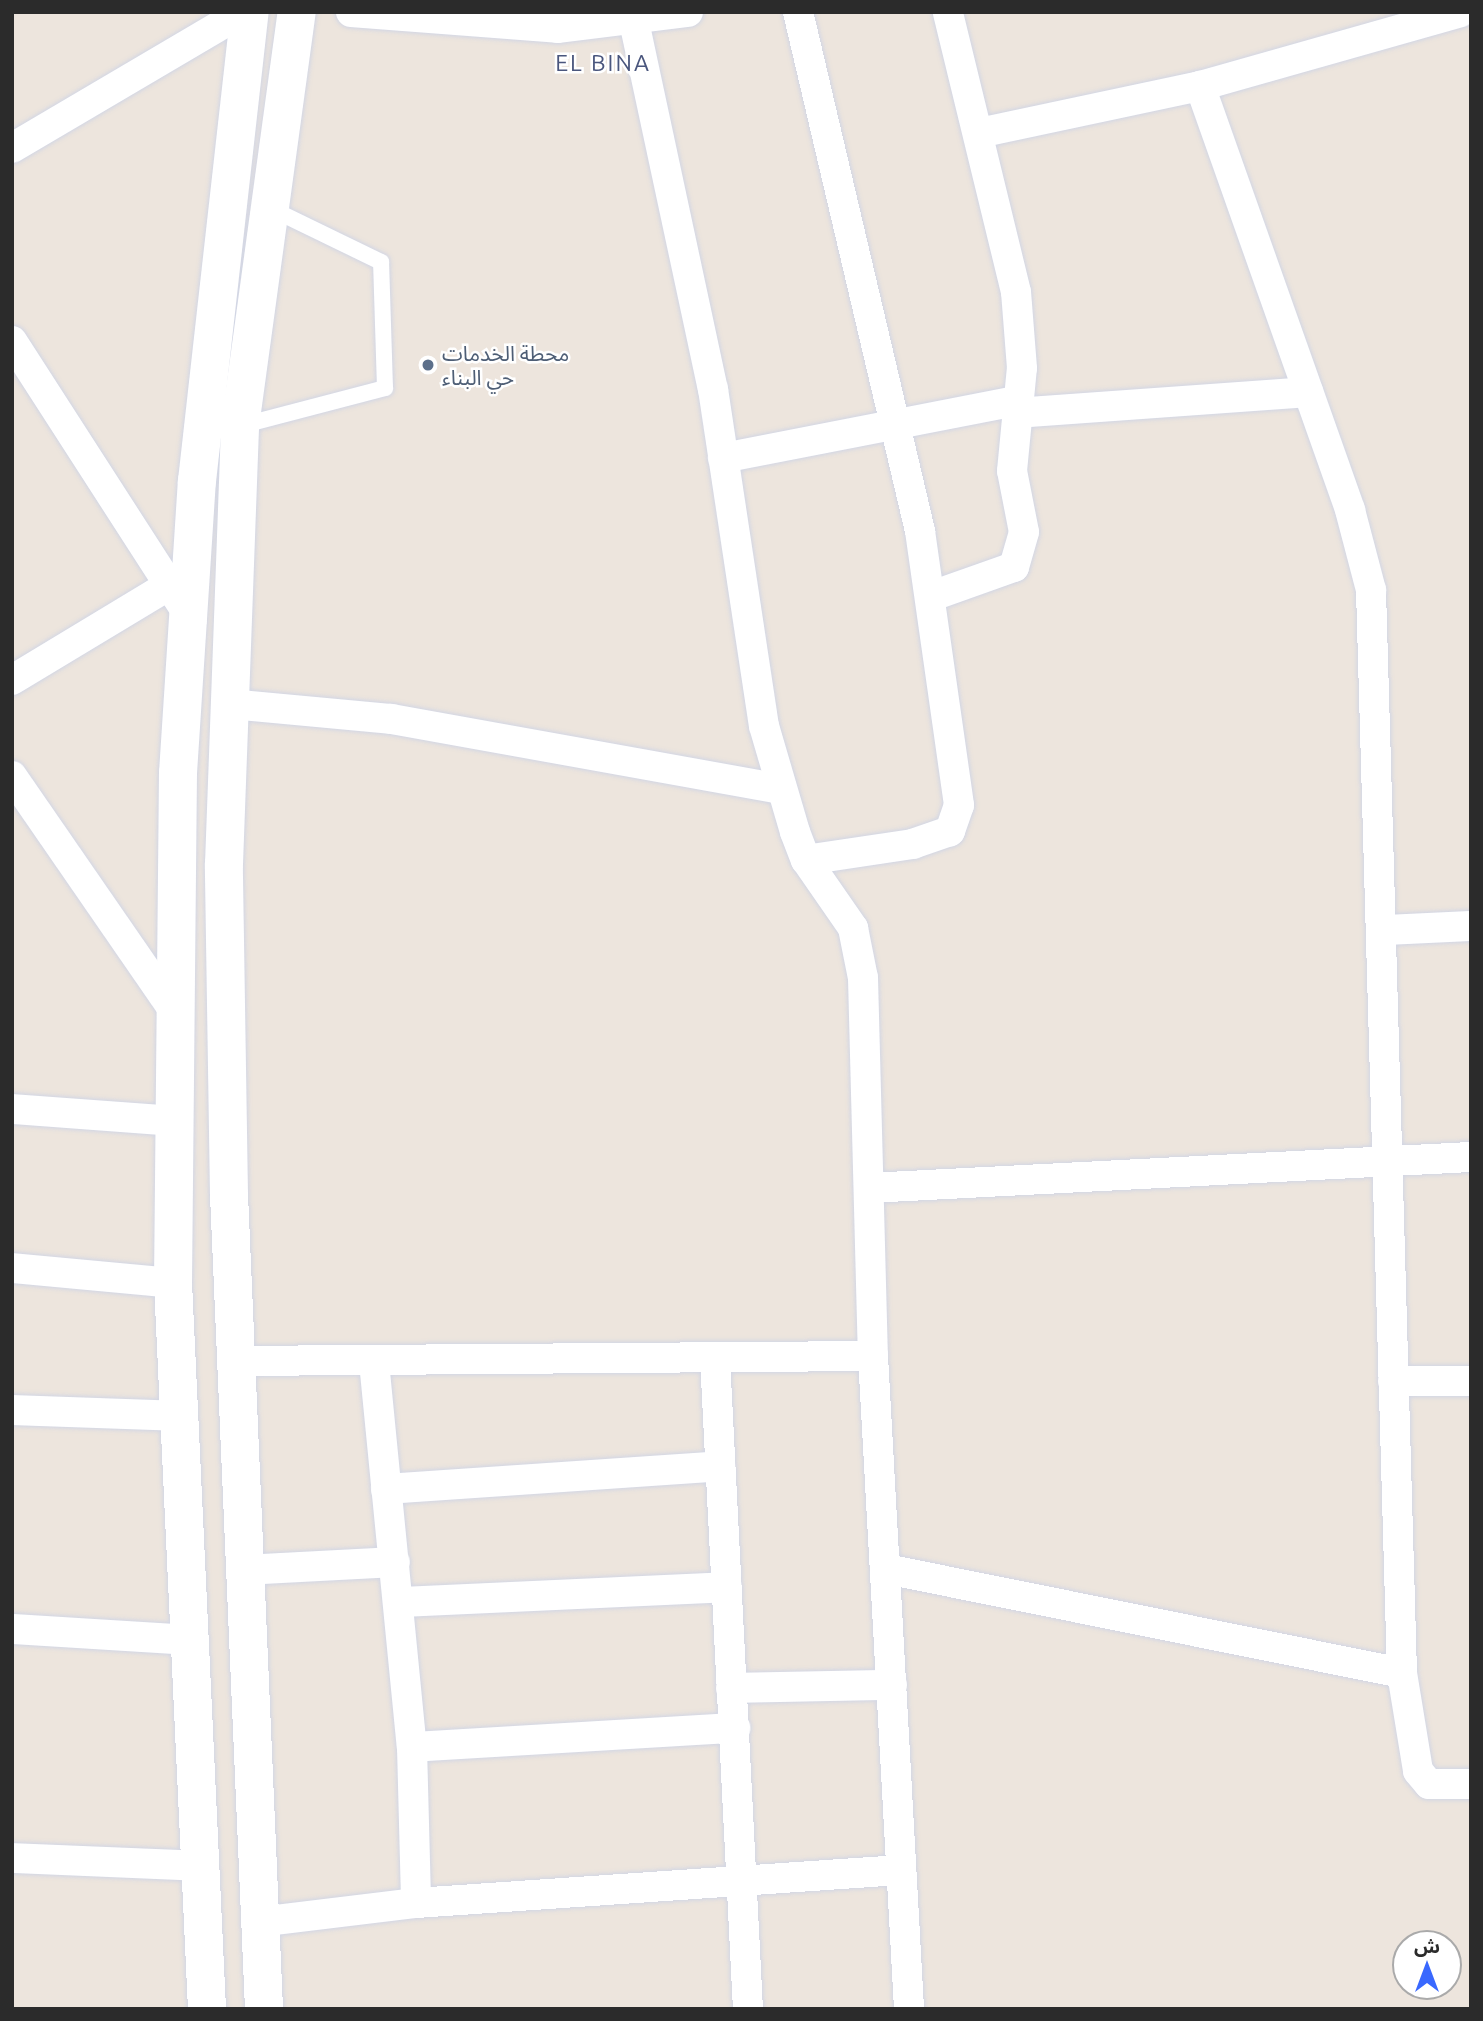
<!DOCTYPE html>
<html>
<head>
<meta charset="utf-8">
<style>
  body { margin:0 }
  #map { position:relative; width:1483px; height:2021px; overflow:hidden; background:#ede5dd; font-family:Ubuntu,"Noto Sans Arabic",sans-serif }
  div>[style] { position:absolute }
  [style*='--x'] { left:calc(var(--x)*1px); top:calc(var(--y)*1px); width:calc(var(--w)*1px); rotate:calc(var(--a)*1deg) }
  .roads { filter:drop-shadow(0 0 2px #d2d6e4) drop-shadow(0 0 2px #d2d6e4) }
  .service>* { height:16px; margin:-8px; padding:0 8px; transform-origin:8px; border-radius:8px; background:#fff }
  .minor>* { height:30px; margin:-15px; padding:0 15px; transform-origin:15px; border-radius:15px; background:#fff }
  .secondary>* { height:38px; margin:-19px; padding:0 19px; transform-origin:19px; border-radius:19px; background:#fff }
  .dots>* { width:19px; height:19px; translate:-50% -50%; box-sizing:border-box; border:4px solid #fff; border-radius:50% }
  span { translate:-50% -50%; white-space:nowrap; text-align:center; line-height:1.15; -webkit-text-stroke:5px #fff; paint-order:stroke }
  .service-label { font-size:21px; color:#4e5e75 }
  .left { translate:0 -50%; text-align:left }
  .neighbourhood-label { font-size:23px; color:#4a567d; letter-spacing:2px }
  .frame { position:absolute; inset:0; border:14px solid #2b2b2b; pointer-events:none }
  .north { position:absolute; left:1392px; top:1930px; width:70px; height:70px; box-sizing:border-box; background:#fff; border:2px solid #aaa; border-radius:50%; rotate:0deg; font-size:19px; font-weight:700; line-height:28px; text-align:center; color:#2b2b2b }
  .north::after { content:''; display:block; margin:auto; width:24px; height:32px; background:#3968fe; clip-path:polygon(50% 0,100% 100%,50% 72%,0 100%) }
</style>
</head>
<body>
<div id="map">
  <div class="roads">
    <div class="service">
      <i style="--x:240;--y:426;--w:150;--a:-14.7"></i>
      <i style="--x:385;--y:388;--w:126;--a:-91.8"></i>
      <i style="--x:381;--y:262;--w:123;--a:-154.1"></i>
    </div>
    <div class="minor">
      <i style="--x:351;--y:12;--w:207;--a:4.4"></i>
      <i style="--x:557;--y:28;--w:132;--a:-7"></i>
      <i style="--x:632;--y:12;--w:386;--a:77.9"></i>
      <i style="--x:713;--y:389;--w:341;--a:81.4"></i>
      <i style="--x:764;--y:726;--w:110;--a:73.7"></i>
      <i style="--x:795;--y:832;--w:30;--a:69"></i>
      <i style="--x:806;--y:860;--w:83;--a:55.3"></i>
      <i style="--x:853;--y:928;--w:51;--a:78.7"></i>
      <i style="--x:863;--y:978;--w:378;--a:88.5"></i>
      <i style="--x:873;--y:1356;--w:654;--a:86.84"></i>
      <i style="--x:798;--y:12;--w:533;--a:76.77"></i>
      <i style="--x:920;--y:531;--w:277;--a:81.9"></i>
      <i style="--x:959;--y:805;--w:28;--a:109"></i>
      <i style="--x:950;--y:831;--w:39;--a:161"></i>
      <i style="--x:913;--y:844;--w:108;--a:171.5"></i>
      <i style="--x:1200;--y:86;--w:450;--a:70.5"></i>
      <i style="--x:1350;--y:510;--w:83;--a:75.3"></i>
      <i style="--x:1371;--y:590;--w:1083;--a:88.36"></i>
      <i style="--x:1402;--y:1673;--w:99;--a:80.7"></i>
      <i style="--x:1418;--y:1771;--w:17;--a:50"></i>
      <i style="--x:1429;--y:1784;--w:42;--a:0"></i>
      <i style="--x:979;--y:133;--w:226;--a:-12"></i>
      <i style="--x:1200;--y:86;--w:271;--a:-15.8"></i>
      <i style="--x:12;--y:148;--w:268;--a:-30.5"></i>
      <i style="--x:12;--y:341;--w:332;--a:57.2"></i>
      <i style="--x:1016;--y:413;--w:293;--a:-4.1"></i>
      <i style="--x:723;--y:458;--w:299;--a:-11"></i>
      <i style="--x:932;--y:596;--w:87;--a:-19.5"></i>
      <i style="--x:1014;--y:567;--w:36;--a:-74"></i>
      <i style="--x:1024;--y:532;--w:62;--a:-101.1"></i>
      <i style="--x:1012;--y:471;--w:103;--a:-84.5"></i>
      <i style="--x:1022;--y:368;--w:76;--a:-94.5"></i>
      <i style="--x:1016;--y:292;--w:288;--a:-103.7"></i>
      <i style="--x:12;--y:680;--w:186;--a:-31.1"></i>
      <i style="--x:230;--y:704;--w:162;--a:5.3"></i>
      <i style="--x:391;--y:719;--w:395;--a:10.2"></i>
      <i style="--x:12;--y:776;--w:290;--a:55.4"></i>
      <i style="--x:1385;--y:930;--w:86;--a:-2.7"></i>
      <i style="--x:12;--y:1109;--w:162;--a:4.2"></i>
      <i style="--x:869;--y:1188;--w:603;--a:-2.95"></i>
      <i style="--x:12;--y:1268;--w:162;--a:5.3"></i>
      <i style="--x:715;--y:1358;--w:652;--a:87.1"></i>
      <i style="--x:236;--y:1361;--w:637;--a:-0.45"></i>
      <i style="--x:374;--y:1362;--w:387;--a:84.4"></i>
      <i style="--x:412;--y:1747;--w:156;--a:88.5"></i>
      <i style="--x:1393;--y:1381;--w:78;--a:0"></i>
      <i style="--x:12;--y:1410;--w:170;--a:2"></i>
      <i style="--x:386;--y:1489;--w:335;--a:-3.9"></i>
      <i style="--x:886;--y:1569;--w:526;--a:11.4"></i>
      <i style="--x:244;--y:1570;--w:151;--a:-3"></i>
      <i style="--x:400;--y:1602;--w:327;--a:-2.6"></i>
      <i style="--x:12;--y:1629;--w:180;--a:3.5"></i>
      <i style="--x:731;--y:1688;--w:161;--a:-1.1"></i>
      <i style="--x:412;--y:1747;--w:324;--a:-3.4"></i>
      <i style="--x:12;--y:1858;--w:189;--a:2.4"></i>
      <i style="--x:258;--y:1922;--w:159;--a:-6.9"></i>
      <i style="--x:416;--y:1903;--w:485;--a:-3.9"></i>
    </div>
    <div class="secondary">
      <i style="--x:207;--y:2009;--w:727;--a:-92.68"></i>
      <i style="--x:173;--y:1283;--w:510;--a:-89.44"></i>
      <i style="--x:178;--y:773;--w:293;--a:-86.3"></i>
      <i style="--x:197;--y:481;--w:472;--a:-83.6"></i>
      <i style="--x:264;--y:2009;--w:815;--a:-92.46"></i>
      <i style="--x:229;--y:1195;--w:331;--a:-90.9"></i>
      <i style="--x:224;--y:864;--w:438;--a:-87.9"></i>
      <i style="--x:240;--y:426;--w:418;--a:-82.2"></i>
    </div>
  </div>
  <div class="dots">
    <i style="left:428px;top:365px;background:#5c6f8a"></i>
  </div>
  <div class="service-label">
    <span class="left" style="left:442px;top:365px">محطة الخدمات<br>حي البناء</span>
  </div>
  <div class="neighbourhood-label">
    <span style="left:603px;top:63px">EL BINA</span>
  </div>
  <div class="frame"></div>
  <div class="north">ش</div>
</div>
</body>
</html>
